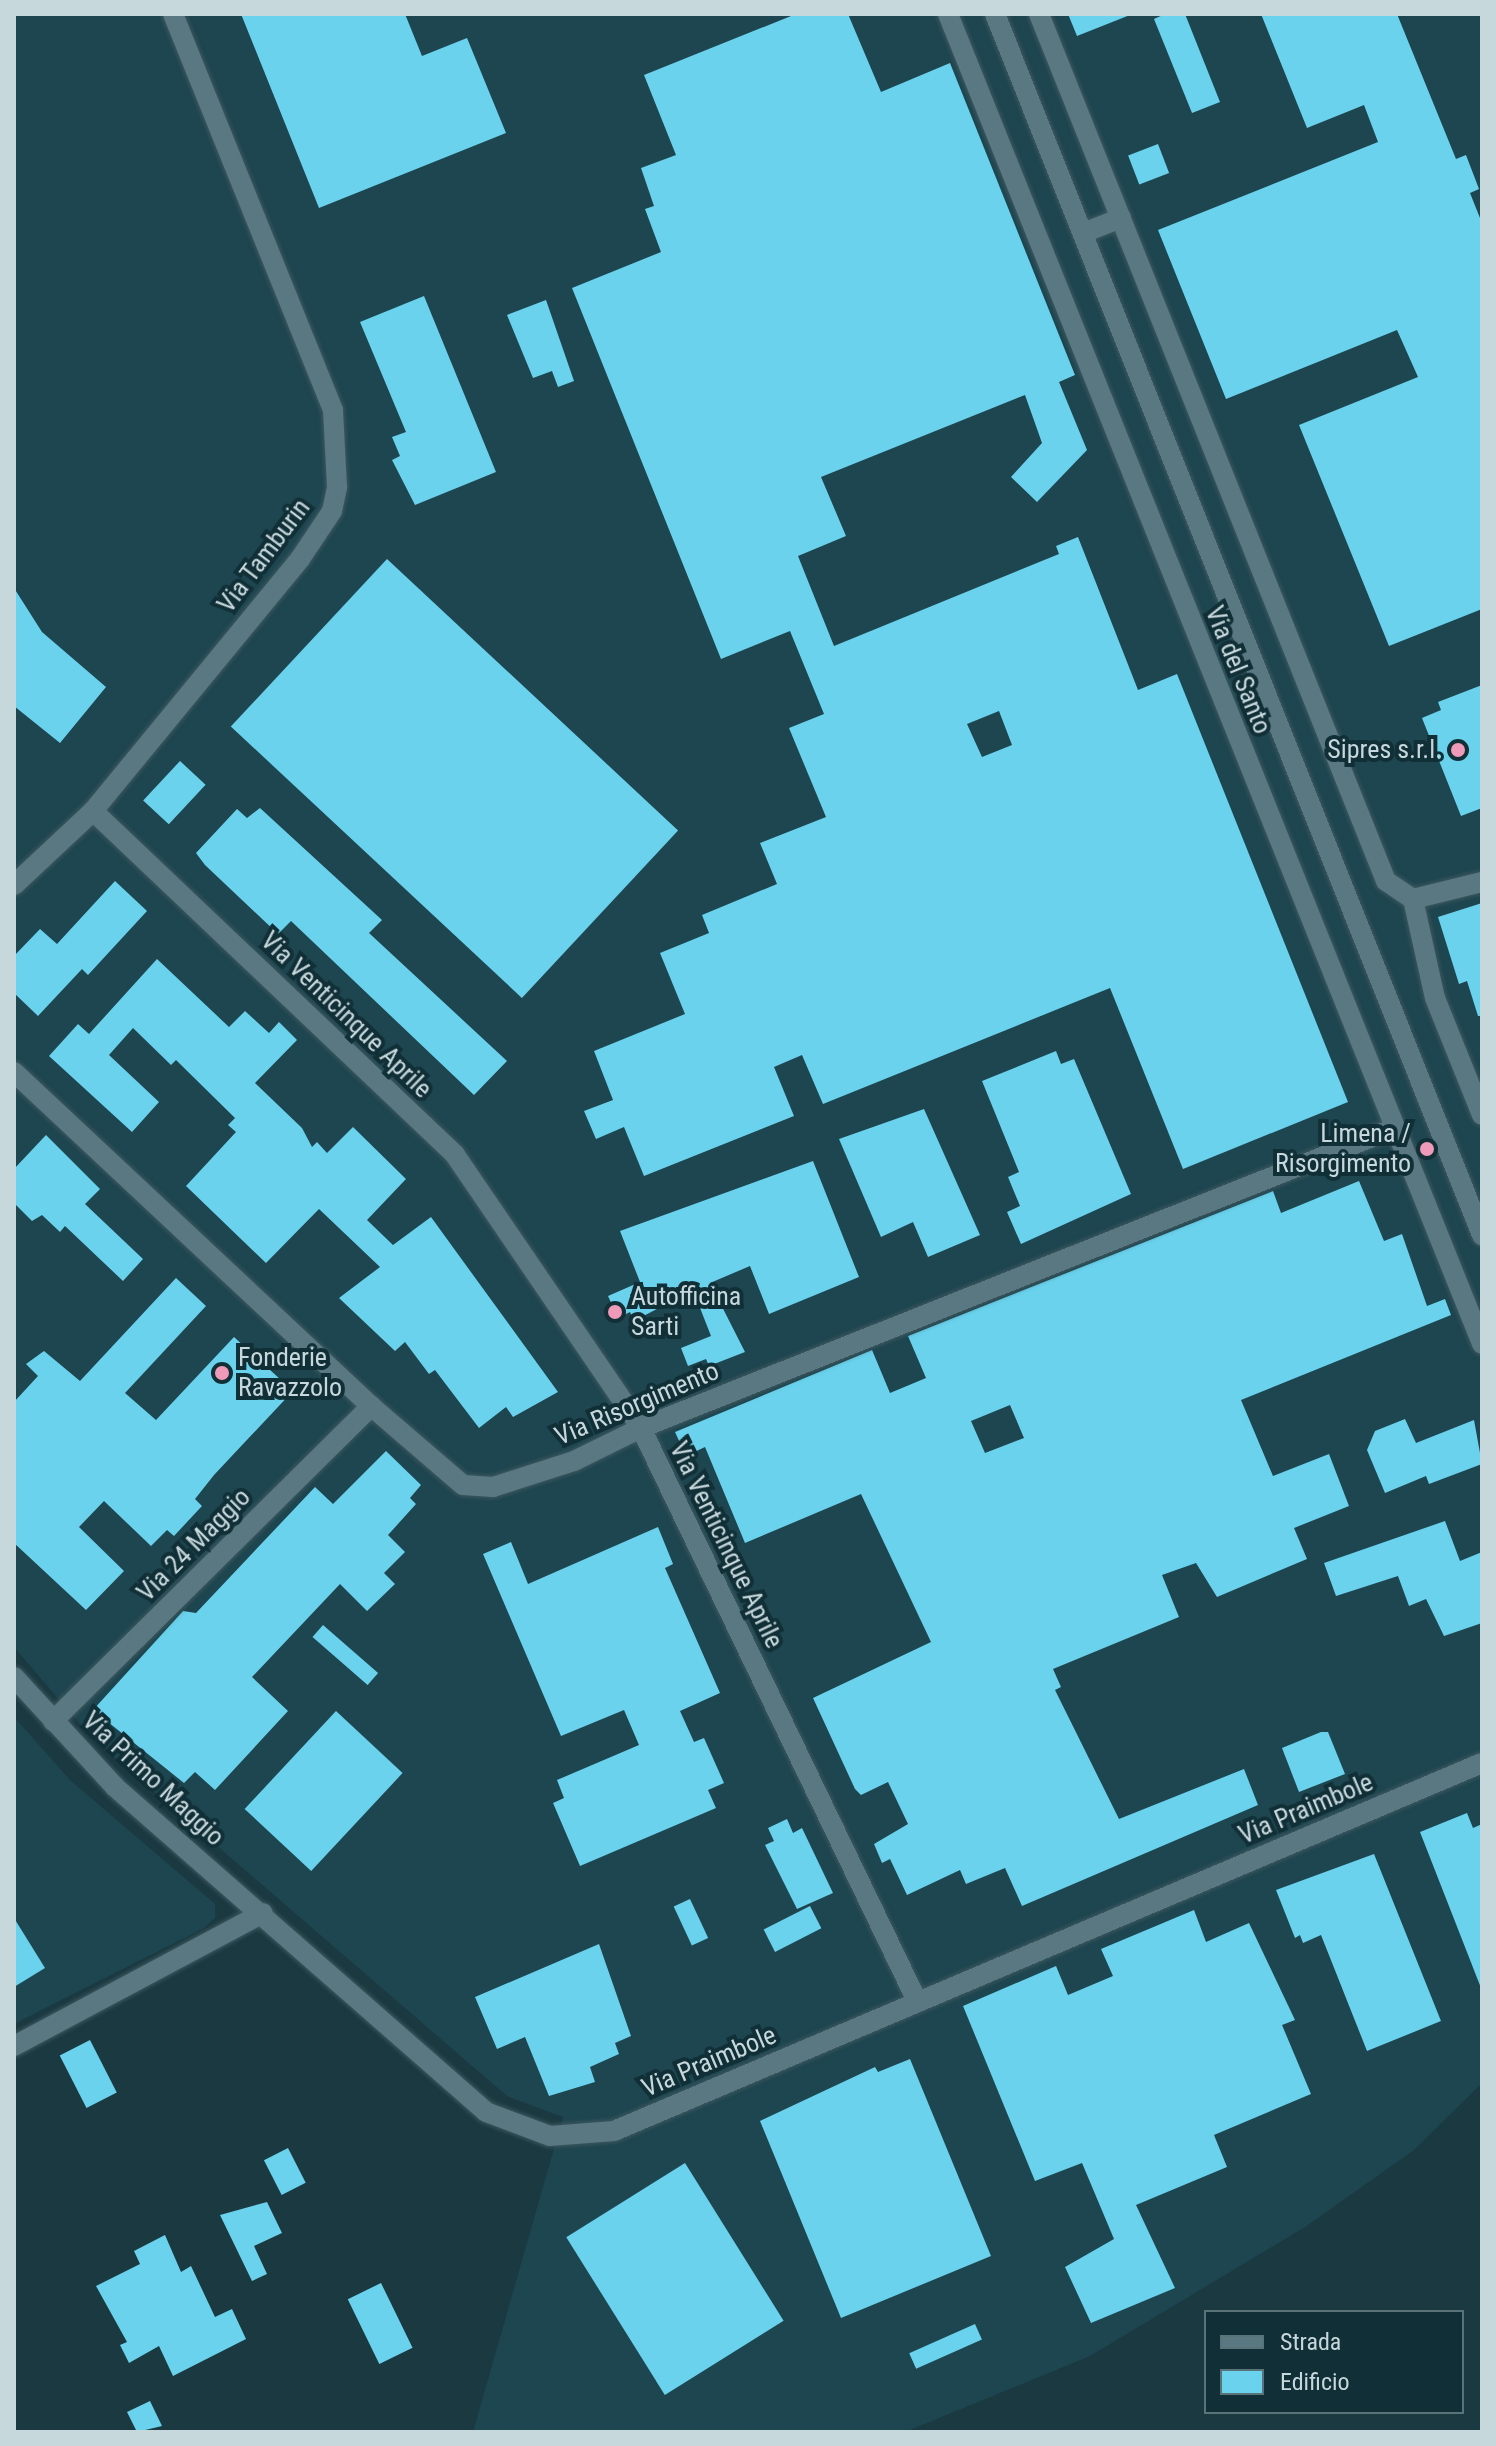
<!DOCTYPE html>
<html>
<head>
<meta charset="utf-8">
<style>
  body { margin:0 }
  #map { position:relative; width:1496px; height:2446px; overflow:hidden; background:#1b3941; font-family:"Roboto Condensed",sans-serif }
  div>[style] { position:absolute }
  [style*='--x'] { left:calc(var(--x)*1px); top:calc(var(--y)*1px); width:calc(var(--w)*1px); rotate:calc(var(--a)*1deg) }
  .built>* { inset:0; background:#1e4650 }
  .building>* { inset:0; background:#6ad2ed; transform-origin:0 0 }
  .roads { filter:drop-shadow(0 0 2px #3d575e) drop-shadow(0 0 2px #3d575e) }
  .street>* { height:20px; margin:-10px; padding:0 10px; transform-origin:10px; border-radius:10px; background:#597881 }
  .secondary>* { height:20px; margin:-10px; padding:0 10px; transform-origin:10px; border-radius:10px; background:#597881 }
  .dots>* { width:22px; height:22px; translate:-50% -50%; box-sizing:border-box; border:4px solid #112f36; border-radius:50% }
  span { translate:-50% -50%; white-space:nowrap; text-align:center; line-height:1.15; -webkit-text-stroke:8px #112f36; paint-order:stroke }
  .street-label { font-size:26px; color:#c7d8dd }
  .poi-label { font-size:26px; color:#c7d8dd }
  .right { translate:-100% -50%; text-align:right }
  .left { translate:0 -50%; text-align:left }
  .frame { position:absolute; inset:0; border:16px solid #c7d8dd; pointer-events:none }
  .legend { position:absolute; left:1204px; top:2310px; width:260px; height:104px; box-sizing:border-box; background:#112f36; border:2px solid #5a7379; margin:0; padding:10px 14px; list-style:none; font-size:24px; color:#c7d8dd }
  .legend li { display:flex; align-items:center; gap:16px; height:40px }
  .legend b { width:40px; border:2px solid #5a7379 }
</style>
</head>
<body>
<div id="map">
  <div class="built">
    <i style="clip-path:polygon(14px 14px,1482px 14px,1482px 2083px,1414px 2150px,1305px 2227px,1090px 2356px,905px 2432px,473px 2432px,563px 2117px,507px 2096px,91px 1737px,14px 1647px)"></i>
    <i style="clip-path:polygon(14px 1717px,71px 1781px,215px 1904px,215px 1918px,204px 1928px,14px 2024px)"></i>
  </div>
  <div class="building">
    <i style="clip-path:polygon(241px 14px,405px 14px,422px 56px,467px 38px,506px 133px,319px 208px)"></i>
    <i style="clip-path:polygon(evenodd,796px 14px,848px 14px,881px 92px,950px 63px,1075px 375px,1059px 382px,1087px 450px,1037px 502px,1011px 477px,1042px 443px,1025px 395px,821px 477px,846px 536px,798px 556px,834px 646px,1059px 554px,1056px 546px,1078px 537px,1138px 690px,1177px 674px,1348px 1102px,1183px 1169px,1110px 988px,823px 1104px,802px 1055px,774px 1067px,794px 1116px,644px 1176px,624px 1127px,596px 1139px,584px 1111px,613px 1100px,594px 1051px,685px 1014px,660px 953px,709px 933px,702px 915px,777px 884px,760px 843px,826px 817px,789px 728px,824px 714px,790px 631px,721px 659px,572px 288px,661px 252px,645px 209px,654px 206px,641px 168px,676px 155px,644px 75px,796px 14px,999px 711px,1012px 745px,982px 757px,967px 724px,999px 711px)"></i>
    <i style="clip-path:polygon(1068px 14px,1130px 14px,1130px 15px,1077px 36px)"></i>
    <i style="clip-path:polygon(1165px 14px,1185px 14px,1220px 102px,1192px 113px,1154px 19px)"></i>
    <i style="clip-path:polygon(1261px 14px,1397px 14px,1456px 159px,1466px 155px,1479px 189px,1470px 193px,1482px 223px,1482px 609px,1389px 646px,1299px 425px,1418px 377px,1397px 330px,1226px 399px,1158px 230px,1378px 142px,1364px 105px,1307px 128px)"></i>
    <i style="left:1158px;top:144px;width:31px;height:32px;rotate:69deg"></i>
    <i style="clip-path:polygon(424px 296px,496px 472px,415px 505px,392px 460px,400px 456px,392px 437px,406px 432px,360px 322px)"></i>
    <i style="clip-path:polygon(546px 300px,574px 381px,558px 387px,552px 371px,533px 378px,507px 315px)"></i>
    <i style="left:387px;top:559px;width:398px;height:229px;rotate:43deg"></i>
    <i style="clip-path:polygon(14px 588px,42px 632px,106px 687px,60px 743px,14px 706px)"></i>
    <i style="clip-path:polygon(1482px 685px,1482px 808px,1461px 816px,1422px 718px,1441px 710px,1438px 702px)"></i>
    <i style="left:180px;top:761px;width:35px;height:54px;rotate:43deg"></i>
    <i style="clip-path:polygon(260px 808px,382px 920px,369px 933px,507px 1061px,474px 1095px,291px 921px,278px 934px,205px 865px,196px 853px,237px 809px,247px 818px)"></i>
    <i style="clip-path:polygon(115px 881px,147px 911px,88px 975px,82px 969px,38px 1016px,14px 993px,14px 956px,40px 929px,57px 944px)"></i>
    <i style="clip-path:polygon(1482px 903px,1482px 1016px,1478px 1016px,1467px 981px,1459px 984px,1438px 917px)"></i>
    <i style="clip-path:polygon(157px 959px,229px 1027px,245px 1011px,269px 1033px,279px 1022px,297px 1040px,255px 1083px,302px 1128px,312px 1147px,317px 1142px,327px 1153px,353px 1127px,406px 1179px,367px 1220px,393px 1245px,431px 1217px,558px 1392px,513px 1417px,506px 1407px,479px 1428px,435px 1370px,429px 1374px,405px 1342px,395px 1351px,339px 1298px,380px 1267px,319px 1209px,266px 1263px,186px 1186px,236px 1132px,228px 1125px,235px 1118px,176px 1060px,171px 1065px,133px 1028px,109px 1055px,159px 1102px,132px 1132px,49px 1056px,78px 1024px,89px 1034px)"></i>
    <i style="clip-path:polygon(1056px 1051px,1061px 1064px,1074px 1059px,1131px 1194px,1021px 1244px,1007px 1212px,1020px 1206px,1008px 1177px,1019px 1172px,982px 1081px)"></i>
    <i style="clip-path:polygon(924px 1109px,980px 1235px,928px 1257px,913px 1222px,881px 1237px,839px 1139px)"></i>
    <i style="clip-path:polygon(46px 1135px,100px 1189px,85px 1204px,143px 1259px,123px 1281px,65px 1226px,60px 1232px,42px 1215px,32px 1221px,14px 1203px,14px 1169px)"></i>
    <i style="clip-path:polygon(813px 1161px,859px 1277px,769px 1314px,750px 1266px,710px 1283px,745px 1352px,709px 1366px,706px 1359px,688px 1366px,681px 1348px,711px 1336px,693px 1290px,634px 1321px,630px 1312px,618px 1318px,608px 1296px,640px 1282px,620px 1231px)"></i>
    <i style="clip-path:polygon(evenodd,1359px 1181px,1384px 1241px,1402px 1234px,1427px 1306px,1445px 1299px,1451px 1315px,1241px 1400px,1273px 1476px,1329px 1454px,1349px 1506px,1294px 1528px,1307px 1559px,1217px 1597px,1196px 1563px,1162px 1575px,1179px 1617px,1053px 1669px,1061px 1687px,1055px 1690px,1119px 1819px,1244px 1769px,1258px 1805px,1022px 1906px,1005px 1868px,966px 1884px,960px 1870px,907px 1895px,890px 1859px,882px 1863px,874px 1844px,908px 1824px,888px 1782px,861px 1795px,855px 1789px,813px 1698px,931px 1642px,861px 1494px,745px 1543px,705px 1447px,686px 1456px,675px 1432px,872px 1350px,890px 1393px,926px 1378px,908px 1336px,1273px 1191px,1281px 1213px,1359px 1181px,1010px 1405px,1024px 1438px,985px 1453px,971px 1421px,1010px 1405px)"></i>
    <i style="clip-path:polygon(176px 1278px,206px 1306px,125px 1393px,156px 1420px,234px 1337px,293px 1391px,214px 1475px,195px 1499px,202px 1506px,174px 1536px,167px 1530px,151px 1546px,104px 1501px,79px 1527px,124px 1571px,86px 1610px,14px 1543px,14px 1402px,38px 1376px,26px 1364px,44px 1351px,80px 1381px)"></i>
    <i style="clip-path:polygon(1405px 1419px,1416px 1443px,1474px 1420px,1482px 1464px,1429px 1484px,1426px 1476px,1385px 1493px,1367px 1450px,1375px 1431px)"></i>
    <i style="clip-path:polygon(386px 1451px,421px 1485px,410px 1498px,416px 1504px,388px 1535px,405px 1552px,384px 1573px,395px 1584px,367px 1611px,340px 1584px,252px 1677px,288px 1711px,215px 1790px,195px 1772px,184px 1783px,93px 1710px,183px 1611px,196px 1613px,315px 1487px,333px 1504px)"></i>
    <i style="clip-path:polygon(1445px 1521px,1460px 1561px,1482px 1552px,1482px 1623px,1444px 1636px,1426px 1599px,1409px 1606px,1398px 1576px,1336px 1596px,1324px 1563px)"></i>
    <i style="clip-path:polygon(658px 1527px,673px 1564px,665px 1568px,720px 1693px,680px 1711px,694px 1742px,704px 1738px,724px 1783px,708px 1790px,716px 1808px,580px 1866px,553px 1803px,564px 1798px,557px 1780px,639px 1745px,624px 1710px,561px 1736px,483px 1554px,511px 1542px,528px 1584px)"></i>
    <i style="left:323px;top:1625px;width:73px;height:16px;rotate:41deg"></i>
    <i style="left:336px;top:1711px;width:91px;height:134px;rotate:43deg"></i>
    <i style="clip-path:polygon(1321px 1732px,1328px 1732px,1345px 1774px,1299px 1792px,1282px 1748px)"></i>
    <i style="clip-path:polygon(1467px 1813px,1473px 1828px,1482px 1824px,1481px 1988px,1420px 1832px)"></i>
    <i style="clip-path:polygon(787px 1819px,793px 1833px,802px 1828px,833px 1893px,797px 1909px,765px 1845px,774px 1841px,768px 1828px)"></i>
    <i style="clip-path:polygon(1374px 1854px,1441px 2021px,1367px 2051px,1321px 1935px,1303px 1943px,1300px 1935px,1295px 1938px,1276px 1890px)"></i>
    <i style="left:690px;top:1899px;width:43px;height:18px;rotate:65deg"></i>
    <i style="left:810px;top:1906px;width:25px;height:52px;rotate:63deg"></i>
    <i style="clip-path:polygon(1194px 1910px,1206px 1942px,1249px 1923px,1295px 2020px,1282px 2025px,1311px 2094px,1214px 2135px,1227px 2167px,1136px 2205px,1175px 2288px,1091px 2323px,1065px 2267px,1114px 2239px,1082px 2163px,1035px 2181px,963px 2006px,1056px 1966px,1068px 1995px,1113px 1976px,1101px 1949px)"></i>
    <i style="clip-path:polygon(14px 1918px,45px 1968px,14px 1987px)"></i>
    <i style="clip-path:polygon(599px 1944px,631px 2036px,615px 2043px,619px 2054px,590px 2067px,595px 2082px,549px 2096px,525px 2037px,497px 2049px,475px 1997px)"></i>
    <i style="left:90px;top:2040px;width:59px;height:34px;rotate:63deg"></i>
    <i style="clip-path:polygon(910px 2059px,991px 2256px,841px 2318px,760px 2121px,875px 2067px,878px 2072px)"></i>
    <i style="left:288px;top:2148px;width:39px;height:27px;rotate:63deg"></i>
    <i style="left:685px;top:2163px;width:186px;height:140px;rotate:58deg"></i>
    <i style="clip-path:polygon(267px 2202px,282px 2233px,254px 2246px,267px 2274px,252px 2281px,220px 2215px)"></i>
    <i style="clip-path:polygon(165px 2235px,181px 2272px,191px 2266px,215px 2317px,232px 2309px,246px 2339px,173px 2376px,159px 2346px,129px 2363px,120px 2345px,127px 2342px,96px 2286px,140px 2264px,134px 2251px)"></i>
    <i style="left:381px;top:2283px;width:72px;height:37px;rotate:64deg"></i>
    <i style="left:975px;top:2324px;width:17px;height:72px;rotate:66deg"></i>
    <i style="clip-path:polygon(150px 2401px,162px 2426px,137px 2432px,127px 2412px)"></i>
  </div>
  <div class="roads">
    <div class="street">
      <i style="--x:948;--y:14;--w:1433;--a:68.12"></i>
      <i style="--x:1039;--y:14;--w:934;--a:68.19"></i>
      <i style="--x:1386;--y:881;--w:32;--a:34"></i>
      <i style="--x:1083;--y:233;--w:41;--a:-21.5"></i>
      <i style="--x:93;--y:811;--w:499;--a:43.5"></i>
      <i style="--x:455;--y:1155;--w:330;--a:55.7"></i>
      <i style="--x:641;--y:1428;--w:634;--a:64.28"></i>
      <i style="--x:14;--y:885;--w:108;--a:-43.1"></i>
      <i style="--x:93;--y:811;--w:326;--a:-50.6"></i>
      <i style="--x:300;--y:559;--w:58;--a:-56.3"></i>
      <i style="--x:332;--y:511;--w:25;--a:-78"></i>
      <i style="--x:337;--y:487;--w:77;--a:-93"></i>
      <i style="--x:333;--y:410;--w:427;--a:-112"></i>
      <i style="--x:1413;--y:899;--w:101;--a:77.5"></i>
      <i style="--x:1435;--y:998;--w:126;--a:68.1"></i>
      <i style="--x:1413;--y:899;--w:71;--a:-13.8"></i>
      <i style="--x:14;--y:1072;--w:489;--a:43.1"></i>
      <i style="--x:371;--y:1406;--w:121;--a:40.7"></i>
      <i style="--x:463;--y:1485;--w:30;--a:4"></i>
      <i style="--x:493;--y:1487;--w:85;--a:-17.8"></i>
      <i style="--x:574;--y:1461;--w:75;--a:-26.2"></i>
      <i style="--x:641;--y:1428;--w:811;--a:-21.7"></i>
      <i style="--x:14;--y:1677;--w:149;--a:47.4"></i>
      <i style="--x:115;--y:1787;--w:493;--a:41.2"></i>
      <i style="--x:486;--y:2112;--w:68;--a:20.6"></i>
      <i style="--x:550;--y:2136;--w:64;--a:-4.5"></i>
      <i style="--x:614;--y:2131;--w:943;--a:-22.98"></i>
      <i style="--x:53;--y:1721;--w:448;--a:-44.7"></i>
      <i style="--x:14;--y:2046;--w:282;--a:-28.1"></i>
    </div>
    <div class="secondary">
      <i style="--x:995;--y:14;--w:1315;--a:68.26"></i>
    </div>
  </div>
  <div class="dots">
    <i style="left:1458px;top:750px;background:#ef9ab8"></i>
    <i style="left:1427px;top:1149px;background:#ef9ab8"></i>
    <i style="left:615px;top:1312px;background:#ef9ab8"></i>
    <i style="left:222px;top:1373px;background:#ef9ab8"></i>
  </div>
  <div class="street-label">
    <span style="left:264px;top:556px;rotate:-53deg">Via Tamburin</span>
    <span style="left:1238px;top:670px;rotate:68deg">Via del Santo</span>
    <span style="left:346px;top:1015px;rotate:44deg">Via Venticinque Aprile</span>
    <span style="left:637px;top:1404px;rotate:-23deg">Via Risorgimento</span>
    <span style="left:194px;top:1545px;rotate:-45deg">Via 24 Maggio</span>
    <span style="left:726px;top:1545px;rotate:64deg">Via Venticinque Aprile</span>
    <span style="left:153px;top:1779px;rotate:43deg">Via Primo Maggio</span>
    <span style="left:1306px;top:1809px;rotate:-23deg">Via Praimbole</span>
    <span style="left:709px;top:2062px;rotate:-23deg">Via Praimbole</span>
  </div>
  <div class="poi-label">
    <span class="right" style="left:1442px;top:750px">Sipres s.r.l.</span>
    <span class="right" style="left:1411px;top:1149px">Limena /<br>Risorgimento</span>
    <span class="left" style="left:631px;top:1312px">Autofficina<br>Sarti</span>
    <span class="left" style="left:238px;top:1373px">Fonderie<br>Ravazzolo</span>
  </div>
  <div class="frame"></div>
  <ul class="legend">
  <li><b style="height:10px;background:#597881"></b>Strada</li>
  <li><b style="height:22px;background:#6ad2ed"></b>Edificio</li>
  </ul>
</div>
</body>
</html>
